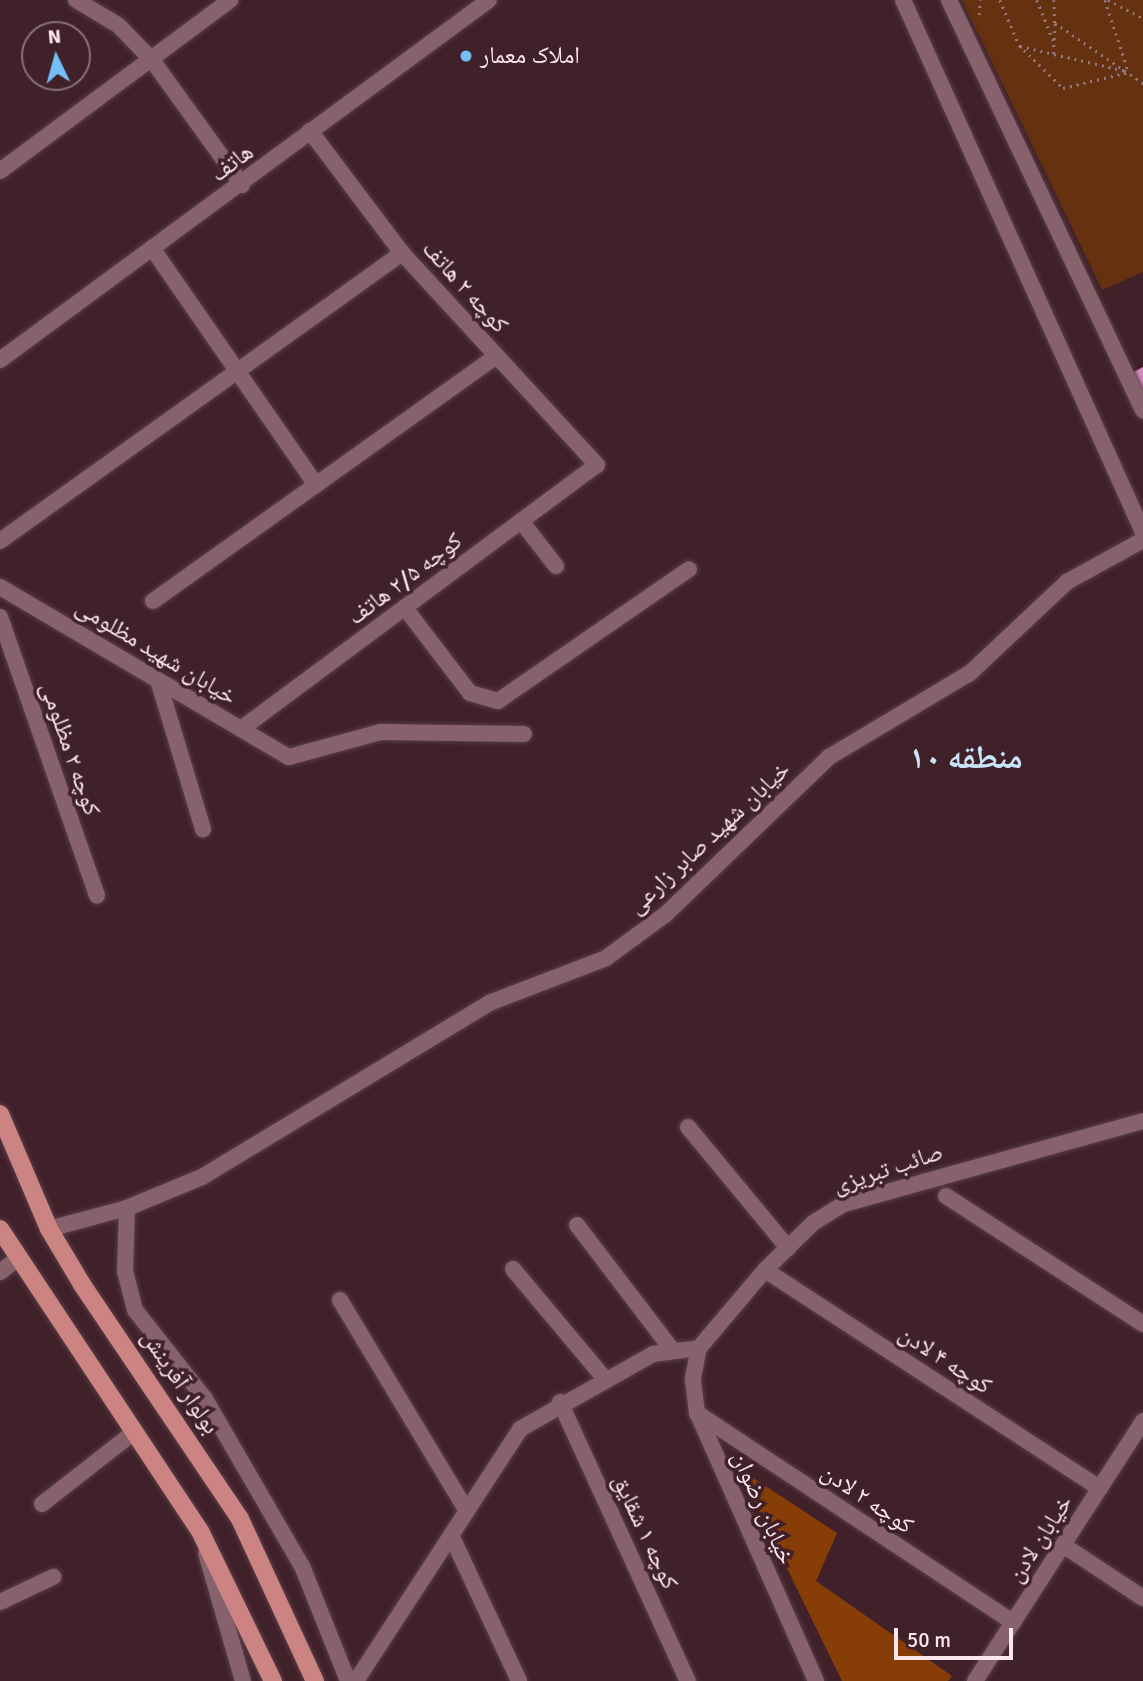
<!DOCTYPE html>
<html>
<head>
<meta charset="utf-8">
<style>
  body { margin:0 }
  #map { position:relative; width:1143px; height:1681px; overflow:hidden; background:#40212a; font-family:Signika,"Noto Naskh Arabic",sans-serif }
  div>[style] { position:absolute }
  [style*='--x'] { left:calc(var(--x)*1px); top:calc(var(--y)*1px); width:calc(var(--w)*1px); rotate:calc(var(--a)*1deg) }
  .green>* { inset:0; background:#653110 }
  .forest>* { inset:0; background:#873d06 }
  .building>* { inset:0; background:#d68ac2 }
  .path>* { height:2.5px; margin-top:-1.25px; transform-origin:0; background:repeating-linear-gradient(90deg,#93787f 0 2px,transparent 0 7px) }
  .roads { filter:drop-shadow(0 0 2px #593e47) drop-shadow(0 0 2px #593e47) }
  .minor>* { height:16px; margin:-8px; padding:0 8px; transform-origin:8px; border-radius:8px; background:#87626c }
  .major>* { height:18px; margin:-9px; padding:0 9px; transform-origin:9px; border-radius:9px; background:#cc8483 }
  .dots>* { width:19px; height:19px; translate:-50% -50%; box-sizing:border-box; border:4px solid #40212a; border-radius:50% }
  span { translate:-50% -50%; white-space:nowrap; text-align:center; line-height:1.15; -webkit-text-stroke:7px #40212a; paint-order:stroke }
  .poi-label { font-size:24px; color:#fce7ec }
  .left { translate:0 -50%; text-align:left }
  .street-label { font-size:24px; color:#fce7ec }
  .district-label { font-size:32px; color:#c9e4f9; font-weight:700 }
  .north { position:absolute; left:21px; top:21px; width:70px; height:70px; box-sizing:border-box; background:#40212a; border:2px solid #8b7078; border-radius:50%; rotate:355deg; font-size:19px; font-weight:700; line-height:28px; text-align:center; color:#fce7ec }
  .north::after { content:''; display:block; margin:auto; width:24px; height:32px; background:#74c0f6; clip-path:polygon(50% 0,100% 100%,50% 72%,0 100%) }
  .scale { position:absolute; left:894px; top:1628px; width:119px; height:32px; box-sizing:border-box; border:4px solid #fce7ec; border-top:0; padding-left:9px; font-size:21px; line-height:24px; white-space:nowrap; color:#fce7ec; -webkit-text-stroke:5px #40212a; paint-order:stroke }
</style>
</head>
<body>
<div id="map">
  <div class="green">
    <i style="clip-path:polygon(962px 0,1143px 0,1143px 272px,1102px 290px)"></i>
  </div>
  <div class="forest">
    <i style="clip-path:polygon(738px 1468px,837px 1533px,816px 1581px,952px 1676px,948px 1681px,842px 1681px)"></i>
  </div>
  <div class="building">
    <i style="clip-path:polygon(1143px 367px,1143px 392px,1132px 373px)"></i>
  </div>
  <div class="path">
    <i style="--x:1000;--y:0;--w:49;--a:67.1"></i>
    <i style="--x:1019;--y:45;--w:62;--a:44.3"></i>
    <i style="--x:1063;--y:88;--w:68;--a:-13.6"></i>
    <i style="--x:1037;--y:0;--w:45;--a:68"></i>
    <i style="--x:1054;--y:0;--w:23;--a:88"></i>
    <i style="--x:1055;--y:23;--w:107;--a:34.3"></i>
    <i style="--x:1105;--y:0;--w:74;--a:71.8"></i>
    <i style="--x:1108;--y:0;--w:39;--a:27"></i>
    <i style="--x:979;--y:15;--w:15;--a:-86"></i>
    <i style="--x:1020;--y:46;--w:109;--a:13.3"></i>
    <i style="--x:1053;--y:54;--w:31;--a:-86"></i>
  </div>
  <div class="roads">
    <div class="minor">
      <i style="--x:76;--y:0;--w:49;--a:30.8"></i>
      <i style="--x:118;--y:25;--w:49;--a:45.8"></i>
      <i style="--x:152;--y:60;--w:154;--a:54.2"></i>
      <i style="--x:903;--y:0;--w:584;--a:65.72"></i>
      <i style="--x:949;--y:0;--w:454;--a:64.7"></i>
      <i style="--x:0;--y:171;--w:287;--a:-36.6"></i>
      <i style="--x:152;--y:248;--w:288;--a:55.3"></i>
      <i style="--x:0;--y:360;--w:607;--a:-36.36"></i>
      <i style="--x:521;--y:521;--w:57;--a:52.1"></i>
      <i style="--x:0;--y:541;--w:495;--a:-35.6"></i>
      <i style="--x:0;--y:587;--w:335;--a:30.5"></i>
      <i style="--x:289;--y:757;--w:95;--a:-15.2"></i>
      <i style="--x:381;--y:732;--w:143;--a:0.8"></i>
      <i style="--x:153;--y:601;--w:422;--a:-35.5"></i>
      <i style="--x:405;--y:608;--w:107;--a:52.6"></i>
      <i style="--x:470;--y:693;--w:29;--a:16"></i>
      <i style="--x:498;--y:701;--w:232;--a:-34.6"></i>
      <i style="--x:0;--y:617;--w:295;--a:70.8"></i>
      <i style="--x:158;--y:680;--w:156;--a:73.2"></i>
      <i style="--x:241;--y:729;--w:443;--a:-36.6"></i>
      <i style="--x:597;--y:465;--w:288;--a:-132.6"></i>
      <i style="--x:402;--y:253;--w:153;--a:-127"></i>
      <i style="--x:688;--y:1127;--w:157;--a:50.4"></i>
      <i style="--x:946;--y:1196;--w:235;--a:33"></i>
      <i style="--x:127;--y:1208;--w:63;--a:91.8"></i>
      <i style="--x:125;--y:1271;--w:40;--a:75.6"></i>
      <i style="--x:135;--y:1310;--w:113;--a:51.8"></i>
      <i style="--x:205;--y:1399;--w:193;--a:59.9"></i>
      <i style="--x:302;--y:1566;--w:124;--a:68.2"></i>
      <i style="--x:577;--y:1225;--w:158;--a:52.7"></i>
      <i style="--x:49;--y:1229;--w:81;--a:-15.1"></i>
      <i style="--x:127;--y:1208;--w:81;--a:-22.5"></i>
      <i style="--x:202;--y:1177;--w:336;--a:-31.2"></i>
      <i style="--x:489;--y:1003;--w:125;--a:-21"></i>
      <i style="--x:606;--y:958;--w:74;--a:-36.3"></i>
      <i style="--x:666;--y:914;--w:226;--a:-43.9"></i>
      <i style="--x:829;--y:757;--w:164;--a:-30.8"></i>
      <i style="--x:970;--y:673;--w:133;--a:-43.2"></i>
      <i style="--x:1067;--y:582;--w:87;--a:-28.9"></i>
      <i style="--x:513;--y:1269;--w:143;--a:50.1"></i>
      <i style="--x:765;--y:1270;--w:400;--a:33.1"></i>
      <i style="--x:0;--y:1272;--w:21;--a:-37"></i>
      <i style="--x:340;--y:1300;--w:246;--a:59"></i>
      <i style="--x:560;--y:1402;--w:307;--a:65.4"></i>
      <i style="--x:697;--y:1413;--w:379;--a:33.5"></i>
      <i style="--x:42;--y:1504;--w:117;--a:-38"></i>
      <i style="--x:451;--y:1535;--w:161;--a:65"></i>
      <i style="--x:1063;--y:1545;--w:96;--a:33.5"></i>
      <i style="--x:206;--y:1553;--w:133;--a:73.9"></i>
      <i style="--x:0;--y:1602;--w:59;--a:-25.3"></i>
      <i style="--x:356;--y:1681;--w:301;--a:-56.9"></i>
      <i style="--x:520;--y:1429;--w:153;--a:-29.4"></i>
      <i style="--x:653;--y:1354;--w:46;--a:-7.4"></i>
      <i style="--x:816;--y:1681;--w:293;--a:-113.9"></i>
      <i style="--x:697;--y:1413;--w:35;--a:-97"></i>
      <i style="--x:693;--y:1378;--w:31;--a:-79"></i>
      <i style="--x:699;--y:1348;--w:102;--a:-49.8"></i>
      <i style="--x:765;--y:1270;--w:67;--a:-44.4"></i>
      <i style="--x:813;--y:1223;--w:36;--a:-32"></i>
      <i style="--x:844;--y:1204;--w:310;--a:-15.5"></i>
      <i style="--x:975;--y:1681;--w:310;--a:-57.1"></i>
    </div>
    <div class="major">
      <i style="--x:0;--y:1114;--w:125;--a:66.9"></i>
      <i style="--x:49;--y:1229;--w:66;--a:59.2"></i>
      <i style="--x:83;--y:1286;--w:281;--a:56"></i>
      <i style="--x:240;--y:1519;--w:179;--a:65.2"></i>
      <i style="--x:0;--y:1229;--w:364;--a:56.5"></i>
      <i style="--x:201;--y:1533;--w:165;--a:64.1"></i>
    </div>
  </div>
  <div class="dots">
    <i style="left:466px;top:56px;background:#74c0f6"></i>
  </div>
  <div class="poi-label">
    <span class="left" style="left:480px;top:56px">املاک معمار</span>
  </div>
  <div class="street-label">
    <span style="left:232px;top:163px;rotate:-37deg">هاتف</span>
    <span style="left:465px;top:287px;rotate:48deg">کوچه ۲ هاتف</span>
    <span style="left:405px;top:579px;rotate:-37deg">کوچه ۲/۵ هاتف</span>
    <span style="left:156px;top:652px;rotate:31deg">خیابان شهید مظلومی</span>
    <span style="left:70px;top:749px;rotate:71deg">کوچه ۲ مظلومی</span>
    <span style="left:709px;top:838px;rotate:-43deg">خیابان شهید صابر زارعی</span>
    <span style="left:888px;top:1169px;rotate:-18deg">صائب تبریزی</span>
    <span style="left:945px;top:1360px;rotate:33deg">کوچه ۴ لادن</span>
    <span style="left:180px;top:1382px;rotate:56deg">بولوار آفرینش</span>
    <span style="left:867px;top:1499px;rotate:34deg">کوچه ۲ لادن</span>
    <span style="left:763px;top:1508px;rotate:66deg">خیابان رضوان</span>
    <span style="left:645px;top:1532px;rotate:65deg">کوچه ۱ شقایق</span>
    <span style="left:1040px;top:1539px;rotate:-57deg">خیابان لادن</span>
  </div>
  <div class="district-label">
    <span style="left:966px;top:758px">منطقه ۱۰</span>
  </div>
  <div class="north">N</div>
  <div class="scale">50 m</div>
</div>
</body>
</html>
